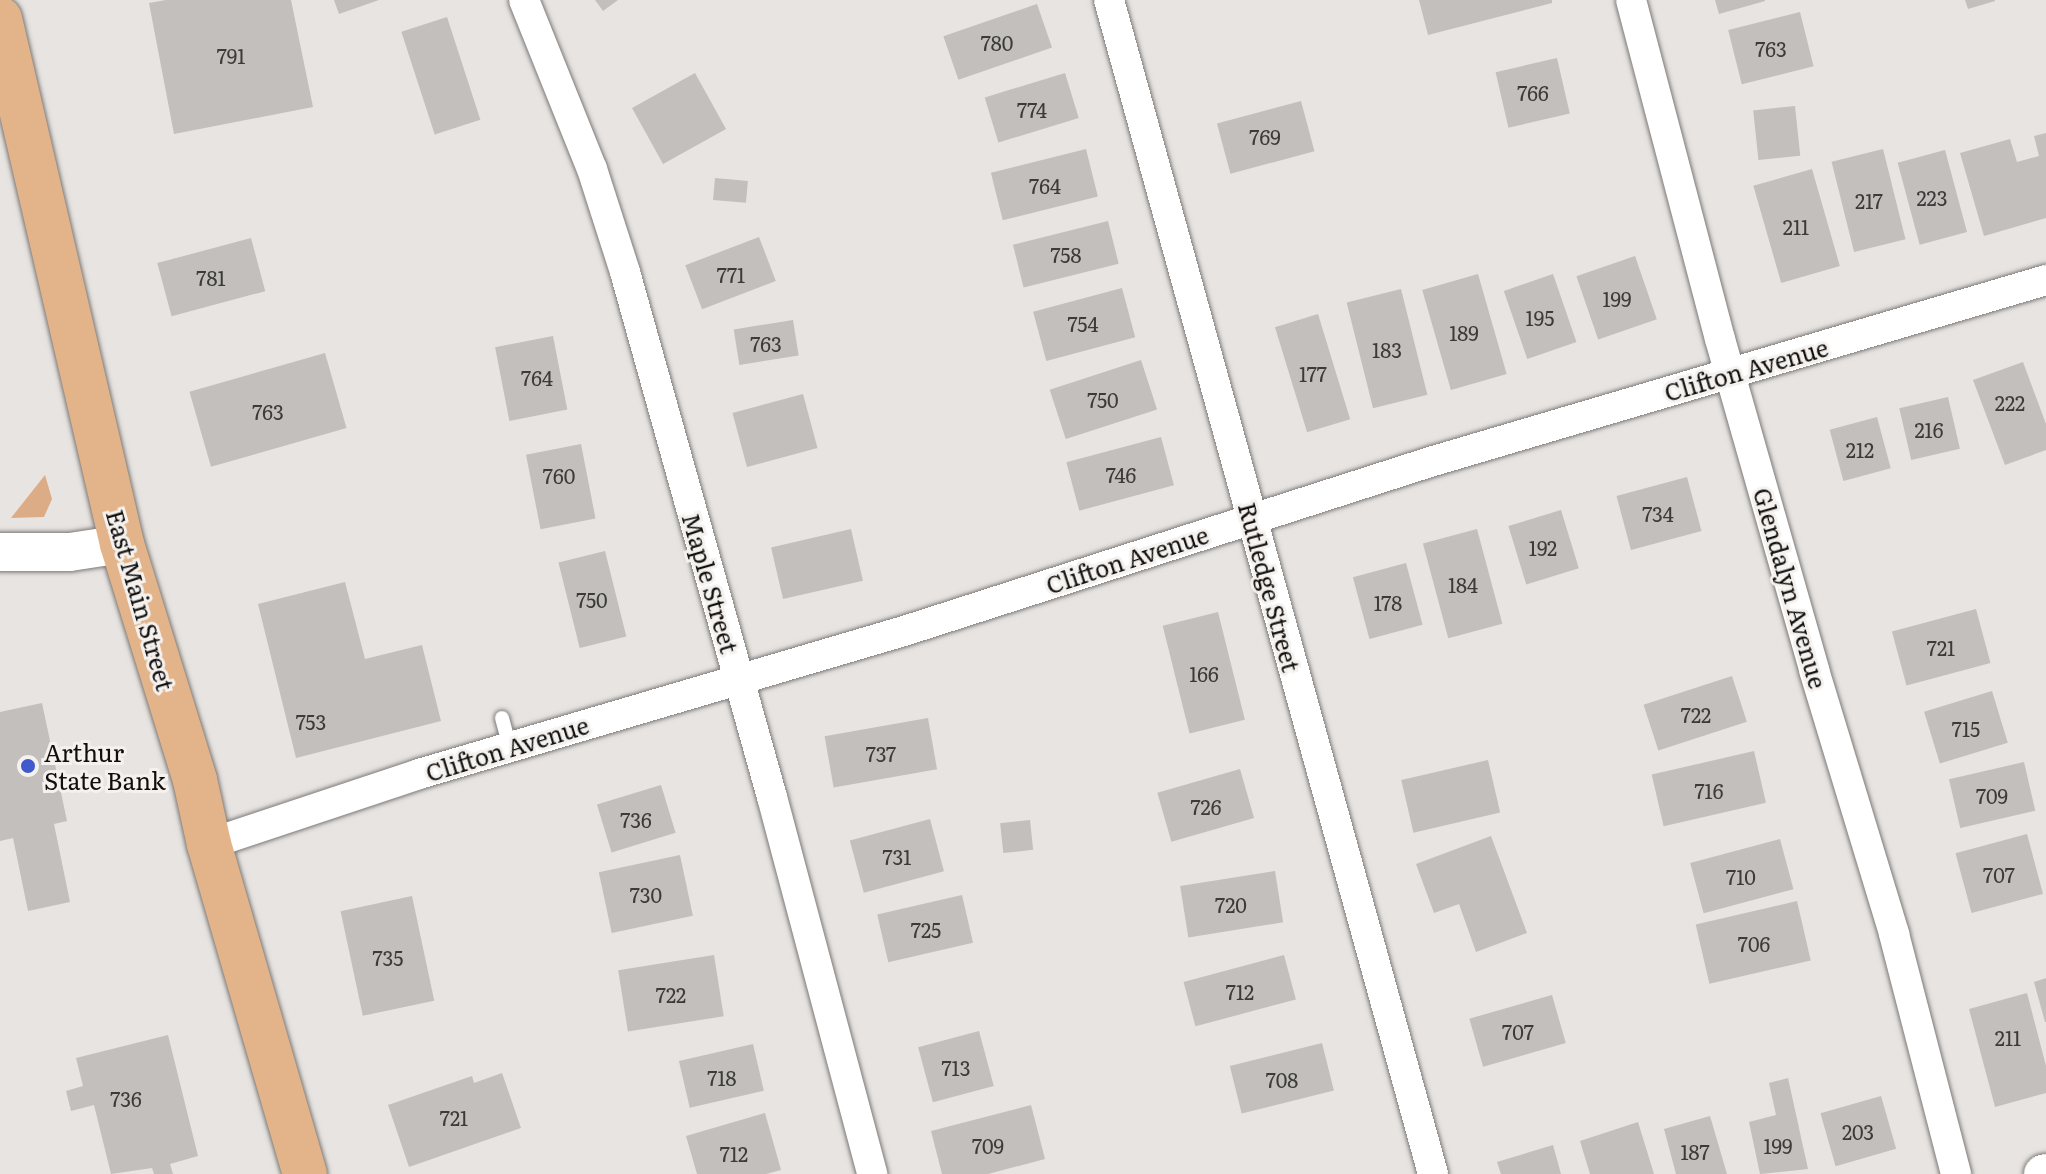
<!DOCTYPE html>
<html>
<head>
<meta charset="utf-8">
<style>
  body { margin:0 }
  #map { position:relative; width:2046px; height:1174px; overflow:hidden; background:#e7e4e1; font-family:Literata,serif }
  div>[style] { position:absolute }
  [style*='--x'] { left:calc(var(--x)*1px); top:calc(var(--y)*1px); width:calc(var(--w)*1px); rotate:calc(var(--a)*1deg) }
  .green>* { inset:0; background:#dcac86 }
  .building>* { inset:0; background:#c2bfbc; transform-origin:0 0 }
  .roads { filter:drop-shadow(0 0 2px #7c7977) drop-shadow(0 0 2px #7c7977) }
  .service>* { height:14px; margin:-7px; padding:0 7px; transform-origin:7px; border-radius:7px; background:#fff }
  .minor>* { height:30px; margin:-15px; padding:0 15px; transform-origin:15px; border-radius:15px; background:#fff }
  .tertiary>* { height:38px; margin:-19px; padding:0 19px; transform-origin:19px; border-radius:19px; background:#fff }
  .primary>* { height:44px; margin:-22px; padding:0 22px; transform-origin:22px; border-radius:22px; background:#e3b489 }
  .dots>* { width:22px; height:22px; translate:-50% -50%; box-sizing:border-box; border:4px solid #f4f1ee; border-radius:50% }
  span { translate:-50% -50%; white-space:nowrap; text-align:center; line-height:1.15; -webkit-text-stroke:6px #f4f1ee; paint-order:stroke }
  .number-label { font-size:20px; color:#3c3b3a }
  .number-label span { -webkit-text-stroke-width:0 }
  .street-label { font-size:24px; color:#100f0e }
  .poi-label { font-size:24px; color:#100f0e }
  .left { translate:0 -50%; text-align:left }
</style>
</head>
<body>
<div id="map">
  <div class="green">
    <i style="clip-path:polygon(45px 475px,52px 499px,44px 517px,11px 518px)"></i>
  </div>
  <div class="building">
    <i style="clip-path:polygon(166px 0,291px 0,313px 107px,174px 134px,149px 3px)"></i>
    <i style="clip-path:polygon(334px 0,379px 0,339px 14px)"></i>
    <i style="clip-path:polygon(595px 0,618px 0,603px 11px)"></i>
    <i style="clip-path:polygon(1419px 0,1552px 0,1552px 3px,1428px 35px)"></i>
    <i style="clip-path:polygon(1715px 0,1765px 0,1765px 1px,1719px 14px)"></i>
    <i style="clip-path:polygon(1965px 0,1995px 0,1995px 1px,1968px 9px)"></i>
    <i style="left:1037px;top:4px;width:46px;height:99px;rotate:71deg"></i>
    <i style="left:1800px;top:12px;width:56px;height:74px;rotate:76deg"></i>
    <i style="left:447px;top:17px;width:108px;height:48px;rotate:72deg"></i>
    <i style="left:1557px;top:58px;width:57px;height:63px;rotate:77deg"></i>
    <i style="left:695px;top:73px;width:64px;height:72px;rotate:61deg"></i>
    <i style="left:1065px;top:73px;width:47px;height:84px;rotate:73deg"></i>
    <i style="left:1301px;top:101px;width:52px;height:87px;rotate:75deg"></i>
    <i style="left:1795px;top:106px;width:50px;height:42px;rotate:84deg"></i>
    <i style="clip-path:polygon(2046px 133px,2046px 218px,1984px 236px,1960px 153px,2010px 139px,2017px 162px,2039px 156px,2034px 136px)"></i>
    <i style="left:1086px;top:149px;width:49px;height:98px;rotate:76deg"></i>
    <i style="left:1883px;top:149px;width:93px;height:53px;rotate:76deg"></i>
    <i style="left:1945px;top:150px;width:85px;height:49px;rotate:75deg"></i>
    <i style="left:1812px;top:169px;width:101px;height:61px;rotate:74deg"></i>
    <i style="left:715px;top:178px;width:33px;height:22px;rotate:5deg"></i>
    <i style="left:1108px;top:221px;width:44px;height:98px;rotate:76deg"></i>
    <i style="left:759px;top:237px;width:47px;height:79px;rotate:69deg"></i>
    <i style="left:251px;top:238px;width:55px;height:97px;rotate:75deg"></i>
    <i style="left:1635px;top:256px;width:67px;height:62px;rotate:71deg"></i>
    <i style="left:1478px;top:274px;width:104px;height:58px;rotate:74deg"></i>
    <i style="left:1553px;top:274px;width:72px;height:52px;rotate:71deg"></i>
    <i style="left:1122px;top:288px;width:51px;height:92px;rotate:75deg"></i>
    <i style="left:1401px;top:289px;width:109px;height:56px;rotate:76deg"></i>
    <i style="left:1318px;top:314px;width:110px;height:45px;rotate:73deg"></i>
    <i style="left:793px;top:320px;width:36px;height:60px;rotate:81deg"></i>
    <i style="left:553px;top:336px;width:75px;height:59px;rotate:79deg"></i>
    <i style="left:325px;top:353px;width:78px;height:141px;rotate:74deg"></i>
    <i style="left:1141px;top:360px;width:52px;height:96px;rotate:72deg"></i>
    <i style="clip-path:polygon(2023px 362px,2046px 424px,2046px 450px,2005px 465px,1973px 380px)"></i>
    <i style="left:803px;top:394px;width:56px;height:73px;rotate:75deg"></i>
    <i style="left:1948px;top:397px;width:53px;height:50px;rotate:77deg"></i>
    <i style="left:1877px;top:417px;width:53px;height:49px;rotate:75deg"></i>
    <i style="left:1161px;top:437px;width:50px;height:98px;rotate:75deg"></i>
    <i style="left:581px;top:444px;width:76px;height:56px;rotate:79deg"></i>
    <i style="left:1687px;top:477px;width:56px;height:73px;rotate:75deg"></i>
    <i style="left:1561px;top:510px;width:61px;height:55px;rotate:73deg"></i>
    <i style="left:851px;top:529px;width:53px;height:82px;rotate:77deg"></i>
    <i style="left:1477px;top:529px;width:98px;height:56px;rotate:75deg"></i>
    <i style="left:605px;top:551px;width:88px;height:48px;rotate:76deg"></i>
    <i style="left:1406px;top:563px;width:64px;height:55px;rotate:75deg"></i>
    <i style="clip-path:polygon(345px 582px,365px 659px,422px 645px,441px 721px,296px 758px,258px 604px)"></i>
    <i style="left:1976px;top:609px;width:56px;height:87px;rotate:75deg"></i>
    <i style="left:1218px;top:612px;width:111px;height:57px;rotate:76deg"></i>
    <i style="left:1732px;top:676px;width:48px;height:93px;rotate:72deg"></i>
    <i style="left:1992px;top:691px;width:54px;height:71px;rotate:73deg"></i>
    <i style="clip-path:polygon(42px 703px,67px 821px,54px 824px,70px 902px,28px 911px,13px 838px,0 841px,0 712px)"></i>
    <i style="left:928px;top:718px;width:52px;height:105px;rotate:80deg"></i>
    <i style="left:1754px;top:751px;width:53px;height:105px;rotate:77deg"></i>
    <i style="left:1488px;top:760px;width:54px;height:89px;rotate:77deg"></i>
    <i style="left:2024px;top:762px;width:50px;height:77px;rotate:77deg"></i>
    <i style="left:1240px;top:769px;width:51px;height:86px;rotate:74deg"></i>
    <i style="left:661px;top:785px;width:50px;height:67px;rotate:73deg"></i>
    <i style="left:930px;top:819px;width:54px;height:83px;rotate:75deg"></i>
    <i style="left:1030px;top:820px;width:30px;height:30px;rotate:84deg"></i>
    <i style="left:2027px;top:834px;width:62px;height:74px;rotate:75deg"></i>
    <i style="clip-path:polygon(1491px 836px,1527px 933px,1476px 952px,1459px 904px,1434px 913px,1416px 864px)"></i>
    <i style="left:1780px;top:839px;width:52px;height:93px;rotate:75deg"></i>
    <i style="left:680px;top:855px;width:62px;height:83px;rotate:78deg"></i>
    <i style="left:1275px;top:871px;width:52px;height:96px;rotate:81deg"></i>
    <i style="left:962px;top:895px;width:49px;height:87px;rotate:77deg"></i>
    <i style="left:412px;top:896px;width:107px;height:73px;rotate:78deg"></i>
    <i style="left:1797px;top:901px;width:61px;height:104px;rotate:77deg"></i>
    <i style="left:714px;top:955px;width:62px;height:97px;rotate:81deg"></i>
    <i style="left:1284px;top:955px;width:46px;height:104px;rotate:75deg"></i>
    <i style="clip-path:polygon(2046px 978px,2046px 1022px,2045px 1022px,2034px 982px)"></i>
    <i style="clip-path:polygon(2027px 993px,2046px 1066px,2046px 1093px,1995px 1107px,1969px 1009px)"></i>
    <i style="left:1552px;top:995px;width:50px;height:86px;rotate:74deg"></i>
    <i style="left:979px;top:1031px;width:57px;height:63px;rotate:75deg"></i>
    <i style="clip-path:polygon(168px 1035px,198px 1156px,170px 1164px,173px 1174px,154px 1174px,152px 1168px,111px 1174px,94px 1105px,71px 1111px,66px 1091px,83px 1086px,76px 1058px)"></i>
    <i style="left:1322px;top:1043px;width:49px;height:95px;rotate:76deg"></i>
    <i style="left:753px;top:1044px;width:48px;height:76px;rotate:77deg"></i>
    <i style="clip-path:polygon(502px 1073px,521px 1128px,409px 1167px,388px 1105px,472px 1076px,474px 1083px)"></i>
    <i style="clip-path:polygon(1788px 1078px,1808px 1169px,1760px 1174px,1749px 1122px,1776px 1115px,1769px 1083px)"></i>
    <i style="left:1881px;top:1096px;width:55px;height:63px;rotate:74deg"></i>
    <i style="clip-path:polygon(1031px 1105px,1045px 1159px,988px 1174px,942px 1174px,931px 1131px)"></i>
    <i style="clip-path:polygon(765px 1113px,781px 1170px,766px 1174px,697px 1174px,686px 1136px)"></i>
    <i style="clip-path:polygon(1710px 1116px,1727px 1174px,1676px 1174px,1664px 1129px)"></i>
    <i style="clip-path:polygon(1638px 1122px,1654px 1174px,1590px 1174px,1580px 1141px)"></i>
    <i style="clip-path:polygon(1553px 1145px,1561px 1174px,1501px 1174px,1497px 1162px)"></i>
  </div>
  <div class="roads">
    <div class="service">
      <i style="--x:502;--y:718;--w:30;--a:75"></i>
    </div>
    <div class="minor">
      <i style="--x:524;--y:0;--w:182;--a:68.1"></i>
      <i style="--x:592;--y:169;--w:108;--a:72.2"></i>
      <i style="--x:625;--y:272;--w:545;--a:74.36"></i>
      <i style="--x:772;--y:797;--w:390;--a:75.1"></i>
      <i style="--x:1109;--y:0;--w:1218;--a:74.57"></i>
      <i style="--x:1631;--y:0;--w:350;--a:75.3"></i>
      <i style="--x:1720;--y:339;--w:344;--a:74.1"></i>
      <i style="--x:1814;--y:670;--w:276;--a:73.1"></i>
      <i style="--x:1894;--y:934;--w:248;--a:75.5"></i>
      <i style="--x:209;--y:844;--w:221;--a:-18.4"></i>
      <i style="--x:419;--y:774;--w:506;--a:-16.43"></i>
      <i style="--x:904;--y:631;--w:552;--a:-17.81"></i>
      <i style="--x:1430;--y:462;--w:642;--a:-16.46"></i>
    </div>
    <div class="tertiary">
      <i style="--x:0;--y:552;--w:70;--a:0"></i>
      <i style="--x:70;--y:552;--w:53;--a:-8.7"></i>
      <i style="--x:2043;--y:1174;--w:3;--a:-18"></i>
    </div>
    <div class="primary">
      <i style="--x:0;--y:19;--w:539;--a:76.92"></i>
      <i style="--x:122;--y:544;--w:247;--a:72.8"></i>
      <i style="--x:195;--y:780;--w:66;--a:77.7"></i>
      <i style="--x:209;--y:844;--w:344;--a:73.8"></i>
    </div>
  </div>
  <div class="dots">
    <i style="left:28px;top:766px;background:#4059cc"></i>
  </div>
  <div class="number-label">
    <span style="left:997px;top:42px">780</span>
    <span style="left:1771px;top:48px">763</span>
    <span style="left:231px;top:55px">791</span>
    <span style="left:1533px;top:92px">766</span>
    <span style="left:1032px;top:109px">774</span>
    <span style="left:1265px;top:136px">769</span>
    <span style="left:1045px;top:185px">764</span>
    <span style="left:1932px;top:197px">223</span>
    <span style="left:1869px;top:200px">217</span>
    <span style="left:1796px;top:226px">211</span>
    <span style="left:1066px;top:254px">758</span>
    <span style="left:731px;top:274px">771</span>
    <span style="left:211px;top:277px">781</span>
    <span style="left:1617px;top:298px">199</span>
    <span style="left:1540px;top:317px">195</span>
    <span style="left:1083px;top:323px">754</span>
    <span style="left:1464px;top:332px">189</span>
    <span style="left:766px;top:343px">763</span>
    <span style="left:1387px;top:349px">183</span>
    <span style="left:1313px;top:373px">177</span>
    <span style="left:537px;top:377px">764</span>
    <span style="left:1103px;top:399px">750</span>
    <span style="left:2010px;top:402px">222</span>
    <span style="left:268px;top:411px">763</span>
    <span style="left:1929px;top:429px">216</span>
    <span style="left:1860px;top:449px">212</span>
    <span style="left:1121px;top:474px">746</span>
    <span style="left:559px;top:475px">760</span>
    <span style="left:1658px;top:513px">734</span>
    <span style="left:1543px;top:547px">192</span>
    <span style="left:1463px;top:584px">184</span>
    <span style="left:592px;top:599px">750</span>
    <span style="left:1388px;top:602px">178</span>
    <span style="left:1941px;top:647px">721</span>
    <span style="left:1204px;top:673px">166</span>
    <span style="left:1696px;top:714px">722</span>
    <span style="left:311px;top:721px">753</span>
    <span style="left:1966px;top:728px">715</span>
    <span style="left:881px;top:753px">737</span>
    <span style="left:1709px;top:790px">716</span>
    <span style="left:1992px;top:795px">709</span>
    <span style="left:1206px;top:806px">726</span>
    <span style="left:636px;top:819px">736</span>
    <span style="left:897px;top:856px">731</span>
    <span style="left:1999px;top:874px">707</span>
    <span style="left:1741px;top:876px">710</span>
    <span style="left:646px;top:894px">730</span>
    <span style="left:1231px;top:904px">720</span>
    <span style="left:926px;top:929px">725</span>
    <span style="left:1754px;top:943px">706</span>
    <span style="left:388px;top:957px">735</span>
    <span style="left:1240px;top:991px">712</span>
    <span style="left:671px;top:994px">722</span>
    <span style="left:1518px;top:1031px">707</span>
    <span style="left:2008px;top:1037px">211</span>
    <span style="left:956px;top:1067px">713</span>
    <span style="left:722px;top:1077px">718</span>
    <span style="left:1282px;top:1079px">708</span>
    <span style="left:126px;top:1098px">736</span>
    <span style="left:454px;top:1117px">721</span>
    <span style="left:1858px;top:1131px">203</span>
    <span style="left:988px;top:1145px">709</span>
    <span style="left:1778px;top:1145px">199</span>
    <span style="left:1695px;top:1151px">187</span>
    <span style="left:734px;top:1153px">712</span>
  </div>
  <div class="street-label">
    <span style="left:1746px;top:369px;rotate:-16deg">Clifton Avenue</span>
    <span style="left:1127px;top:559px;rotate:-18deg">Clifton Avenue</span>
    <span style="left:711px;top:583px;rotate:74deg">Maple Street</span>
    <span style="left:1270px;top:587px;rotate:75deg">Rutledge Street</span>
    <span style="left:1791px;top:588px;rotate:74deg">Glendalyn Avenue</span>
    <span style="left:141px;top:600px;rotate:74deg">East Main Street</span>
    <span style="left:507px;top:748px;rotate:-17deg">Clifton Avenue</span>
  </div>
  <div class="poi-label">
    <span class="left" style="left:44px;top:766px">Arthur<br>State Bank</span>
  </div>
</div>
</body>
</html>
